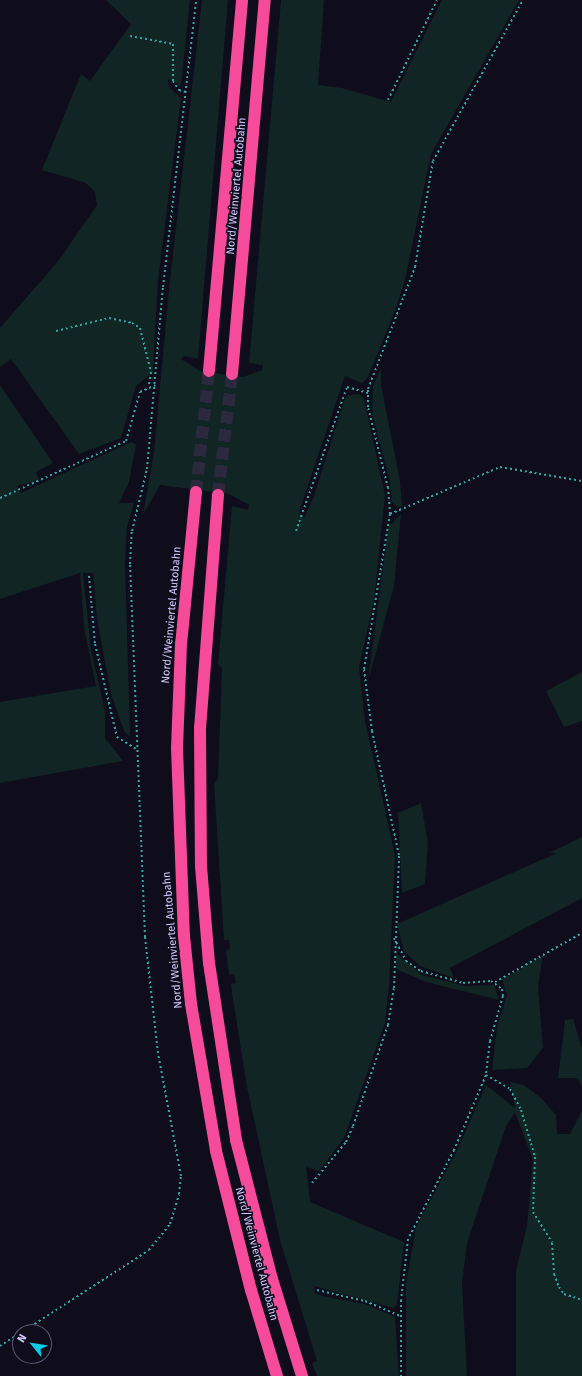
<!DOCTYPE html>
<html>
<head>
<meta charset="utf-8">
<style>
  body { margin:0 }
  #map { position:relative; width:582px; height:1376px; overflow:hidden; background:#0f0c1b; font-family:"Fira Sans",sans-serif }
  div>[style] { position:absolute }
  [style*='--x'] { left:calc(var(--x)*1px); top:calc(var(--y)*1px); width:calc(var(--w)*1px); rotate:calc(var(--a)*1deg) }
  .green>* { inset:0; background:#102524 }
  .highway-tunnel>* { height:12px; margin-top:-6px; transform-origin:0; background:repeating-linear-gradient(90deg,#2c283d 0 12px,transparent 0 18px) }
  .path>* { height:2px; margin-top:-1px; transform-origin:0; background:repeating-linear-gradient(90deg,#33a7a1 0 2px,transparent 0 5px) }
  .highway>* { height:12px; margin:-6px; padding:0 6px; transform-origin:6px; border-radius:6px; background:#f54b9a }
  span { translate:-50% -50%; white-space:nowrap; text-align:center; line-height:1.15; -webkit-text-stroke:3px #0f0c1b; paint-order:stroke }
  .street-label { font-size:11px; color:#d0c9fc }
  .north { position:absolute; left:12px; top:1324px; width:40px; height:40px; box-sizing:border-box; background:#0f0c1b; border:1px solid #5c5875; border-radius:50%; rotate:300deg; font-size:11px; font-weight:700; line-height:16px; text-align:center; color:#d0c9fc }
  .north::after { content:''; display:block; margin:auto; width:14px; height:18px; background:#0ccce5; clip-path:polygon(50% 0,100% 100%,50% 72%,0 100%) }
</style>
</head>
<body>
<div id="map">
  <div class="green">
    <i style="clip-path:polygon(106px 0,190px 0,181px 86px,168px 79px,169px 87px,181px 98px,158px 280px,153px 372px,136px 386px,121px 438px,79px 454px,11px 359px,0 367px,0 328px,59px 260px,97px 205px,95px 192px,86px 183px,42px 170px,81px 74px,90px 81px,131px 24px)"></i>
    <i style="clip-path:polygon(202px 0,228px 0,198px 359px,184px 356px,181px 359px,200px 371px,243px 377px,262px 370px,263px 365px,249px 363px,281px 0,324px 0,318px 85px,342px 88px,391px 102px,442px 0,519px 0,431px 154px,405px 280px,395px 311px,368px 377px,362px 383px,345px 376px,299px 512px,304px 518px,314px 496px,344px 401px,348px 395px,359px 394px,364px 399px,385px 495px,374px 601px,359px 667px,365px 721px,395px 855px,389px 987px,385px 1023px,344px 1138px,319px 1171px,306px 1167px,310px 1202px,404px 1242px,397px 1305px,393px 1308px,314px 1286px,315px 1293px,323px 1296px,365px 1304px,395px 1317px,399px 1376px,317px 1376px,312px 1363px,317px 1361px,280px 1240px,247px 1087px,232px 993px,231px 984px,236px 983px,234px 974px,229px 975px,226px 950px,230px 949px,229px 940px,224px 940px,214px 784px,218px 778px,222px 668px,218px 664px,232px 506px,248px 510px,249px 505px,229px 494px,160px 485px,143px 515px,154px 452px,169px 289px)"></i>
    <i style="clip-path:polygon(381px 369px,381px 385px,400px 481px,402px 506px,397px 507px,392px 502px,390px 481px,372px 414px,373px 386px)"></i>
    <i style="clip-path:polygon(0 385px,53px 463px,36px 472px,39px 480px,17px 486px,21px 493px,131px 442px,136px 444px,129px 482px,119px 503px,134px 503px,127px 527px,125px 562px,130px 737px,124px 731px,111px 694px,97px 619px,93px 573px,83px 573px,91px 650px,105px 711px,105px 738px,123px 761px,0 783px,0 702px,96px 686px,84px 628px,80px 573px,0 599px)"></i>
    <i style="clip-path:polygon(401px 514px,394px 586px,368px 681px,388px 528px)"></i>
    <i style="clip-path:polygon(582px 672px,582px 721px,564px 727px,546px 691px)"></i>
    <i style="clip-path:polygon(421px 803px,428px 843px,425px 884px,402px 893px,398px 813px)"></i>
    <i style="clip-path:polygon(582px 837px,582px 898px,450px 968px,454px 978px,420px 966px,404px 951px,397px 924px,557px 853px,549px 853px)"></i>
    <i style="clip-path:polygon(396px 953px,422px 975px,465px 986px,494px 985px,499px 1000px,426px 982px,396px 969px)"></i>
    <i style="clip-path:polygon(543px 955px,538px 986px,543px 1048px,527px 1068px,492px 1070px,497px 1027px,507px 995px,502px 980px)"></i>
    <i style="clip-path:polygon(573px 1019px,582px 1048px,582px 1086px,577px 1078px,558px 1078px,565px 1020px)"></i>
    <i style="clip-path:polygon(510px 1082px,524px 1085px,541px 1098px,556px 1115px,557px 1134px,570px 1134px,582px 1111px,582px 1376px,516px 1376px,516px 1270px,527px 1226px,533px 1160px,515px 1112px,506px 1126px,467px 1243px,462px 1283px,467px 1376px,406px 1376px,406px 1284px,416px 1227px,457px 1151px,486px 1085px,515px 1108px)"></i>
  </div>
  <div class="highway-tunnel">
    <i style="--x:196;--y:492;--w:122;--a:-83.9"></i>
    <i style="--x:218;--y:495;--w:122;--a:-83.4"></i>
  </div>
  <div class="path">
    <i style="--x:130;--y:36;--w:44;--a:10.5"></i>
    <i style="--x:173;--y:44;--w:37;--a:90"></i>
    <i style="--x:173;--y:81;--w:11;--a:56"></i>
    <i style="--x:179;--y:90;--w:7;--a:16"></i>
    <i style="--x:388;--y:100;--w:111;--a:-63.9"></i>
    <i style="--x:56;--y:331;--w:55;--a:-13.8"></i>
    <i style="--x:109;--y:318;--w:24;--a:12"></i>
    <i style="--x:132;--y:323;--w:9;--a:32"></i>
    <i style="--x:140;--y:328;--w:45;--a:76"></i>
    <i style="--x:151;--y:372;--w:13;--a:99"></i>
    <i style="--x:0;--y:498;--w:138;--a:-24.3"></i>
    <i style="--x:126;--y:441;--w:51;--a:-74.1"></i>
    <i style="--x:140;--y:392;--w:17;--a:-24"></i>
    <i style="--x:390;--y:514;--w:120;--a:-23.1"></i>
    <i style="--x:500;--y:467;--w:83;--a:9.7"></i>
    <i style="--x:296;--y:531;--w:153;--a:-70.5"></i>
    <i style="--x:347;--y:387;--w:22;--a:16"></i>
    <i style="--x:89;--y:576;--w:68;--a:85"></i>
    <i style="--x:95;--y:644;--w:96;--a:76.7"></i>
    <i style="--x:117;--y:737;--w:22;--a:32"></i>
    <i style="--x:394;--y:938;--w:26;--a:62"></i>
    <i style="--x:406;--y:961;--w:18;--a:34"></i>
    <i style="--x:421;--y:971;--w:44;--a:15.9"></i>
    <i style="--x:463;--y:983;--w:28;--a:-4"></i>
    <i style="--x:491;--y:981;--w:14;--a:36"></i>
    <i style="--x:502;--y:989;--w:7;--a:82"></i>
    <i style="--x:503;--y:996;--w:47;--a:106.1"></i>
    <i style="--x:490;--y:1041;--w:34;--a:97"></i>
    <i style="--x:486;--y:1075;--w:82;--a:113.1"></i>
    <i style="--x:454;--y:1150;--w:100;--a:117.3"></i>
    <i style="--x:408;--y:1239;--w:61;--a:96.5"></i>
    <i style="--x:401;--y:1300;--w:76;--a:90"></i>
    <i style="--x:495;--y:982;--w:100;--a:-29.4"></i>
    <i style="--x:486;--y:1075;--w:28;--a:30"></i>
    <i style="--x:510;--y:1089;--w:24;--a:62"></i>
    <i style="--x:521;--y:1110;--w:49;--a:73.4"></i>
    <i style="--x:535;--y:1157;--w:55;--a:92.1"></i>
    <i style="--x:533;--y:1212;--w:36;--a:58"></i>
    <i style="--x:552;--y:1243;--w:31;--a:86"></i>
    <i style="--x:554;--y:1274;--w:14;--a:69"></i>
    <i style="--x:559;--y:1287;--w:9;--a:54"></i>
    <i style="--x:564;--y:1294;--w:19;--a:18"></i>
    <i style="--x:312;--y:1183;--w:53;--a:-50.3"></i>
    <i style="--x:346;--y:1142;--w:17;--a:-66"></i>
    <i style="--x:353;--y:1126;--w:107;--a:-70.9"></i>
    <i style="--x:388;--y:1025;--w:37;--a:-81"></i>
    <i style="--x:394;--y:988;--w:133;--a:-87.8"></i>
    <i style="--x:399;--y:855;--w:127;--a:-102.3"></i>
    <i style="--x:372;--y:731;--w:63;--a:-97.4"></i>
    <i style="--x:364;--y:669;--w:157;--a:-80.5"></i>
    <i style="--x:390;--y:514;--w:26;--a:-94"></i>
    <i style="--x:388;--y:488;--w:83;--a:-103.9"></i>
    <i style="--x:368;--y:407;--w:18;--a:-90"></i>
    <i style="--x:368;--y:389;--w:131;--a:-68.9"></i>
    <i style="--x:415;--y:267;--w:108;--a:-80.4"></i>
    <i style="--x:433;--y:161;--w:184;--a:-60.8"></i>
    <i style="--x:317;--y:1290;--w:49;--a:12.9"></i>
    <i style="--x:365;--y:1301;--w:39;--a:23"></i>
    <i style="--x:22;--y:1332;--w:151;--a:-32.8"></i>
    <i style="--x:149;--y:1250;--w:33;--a:-51"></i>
    <i style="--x:170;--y:1224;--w:31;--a:-73"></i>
    <i style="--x:179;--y:1194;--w:18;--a:-84"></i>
    <i style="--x:181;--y:1176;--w:125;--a:-100.6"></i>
    <i style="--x:158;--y:1053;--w:117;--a:-96.4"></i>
    <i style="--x:145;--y:937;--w:373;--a:-92.3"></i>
    <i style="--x:130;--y:564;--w:33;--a:-87"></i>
    <i style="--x:132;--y:531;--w:64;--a:-76.4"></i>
    <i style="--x:147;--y:469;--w:183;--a:-85"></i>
    <i style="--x:163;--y:287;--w:289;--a:-83.4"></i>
    <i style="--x:0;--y:1346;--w:24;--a:-33"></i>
  </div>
  <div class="highway">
    <i style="--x:209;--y:371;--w:372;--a:-84.9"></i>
    <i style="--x:232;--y:374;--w:375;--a:-85"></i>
    <i style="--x:196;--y:492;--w:153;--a:95.6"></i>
    <i style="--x:181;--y:644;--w:104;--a:92.2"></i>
    <i style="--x:177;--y:748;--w:188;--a:87.9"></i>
    <i style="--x:184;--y:936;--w:68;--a:84.1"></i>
    <i style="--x:191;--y:1004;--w:149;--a:80.3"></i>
    <i style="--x:216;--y:1151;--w:143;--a:75.9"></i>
    <i style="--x:251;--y:1290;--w:90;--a:73.2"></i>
    <i style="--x:218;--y:495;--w:233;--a:94.4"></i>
    <i style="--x:200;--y:727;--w:139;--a:89.6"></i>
    <i style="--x:201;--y:866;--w:97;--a:85.3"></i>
    <i style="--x:209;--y:963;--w:179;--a:81.3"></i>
    <i style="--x:236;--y:1140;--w:144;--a:75.5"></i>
    <i style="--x:272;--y:1279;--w:102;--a:72.8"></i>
  </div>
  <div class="street-label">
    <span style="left:237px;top:186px;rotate:-85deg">Nord/Weinviertel Autobahn</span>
    <span style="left:172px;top:615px;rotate:-85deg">Nord/Weinviertel Autobahn</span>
    <span style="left:173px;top:940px;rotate:-95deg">Nord/Weinviertel Autobahn</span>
    <span style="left:256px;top:1254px;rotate:75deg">Nord/Weinviertel Autobahn</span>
  </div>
  <div class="north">N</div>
</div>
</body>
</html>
